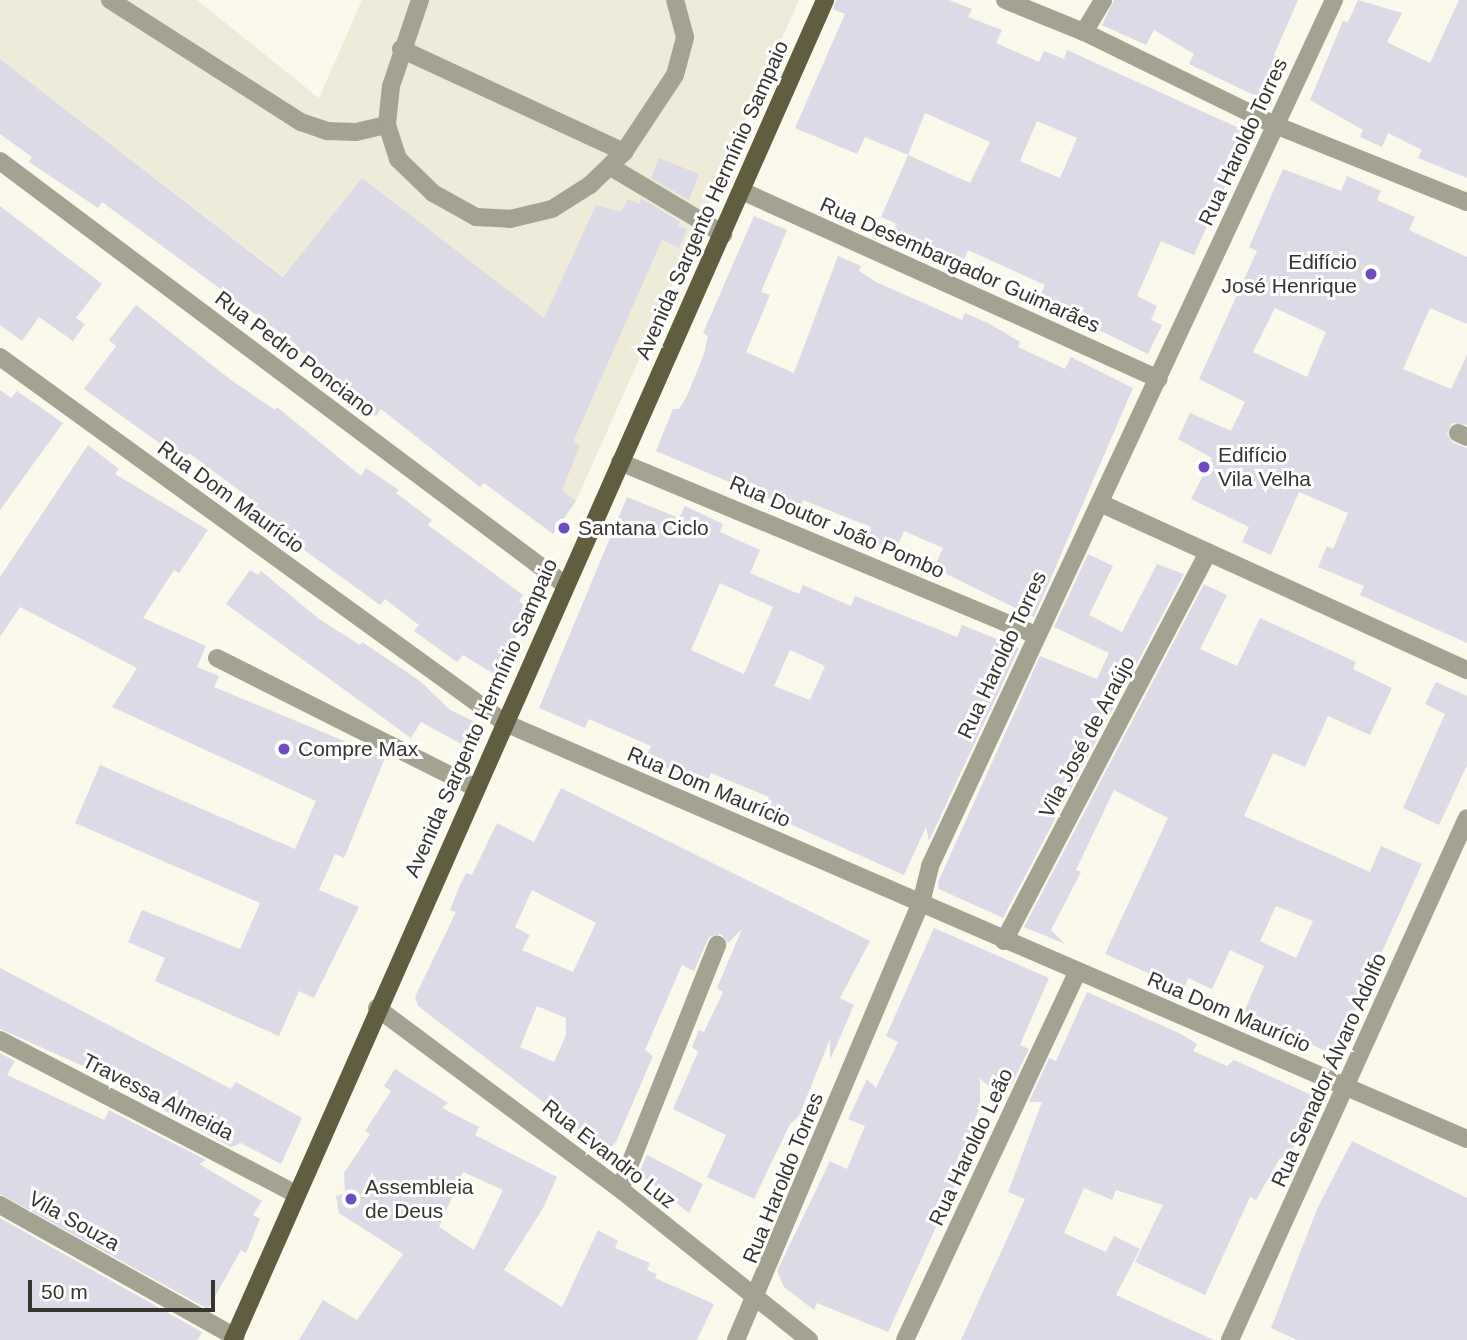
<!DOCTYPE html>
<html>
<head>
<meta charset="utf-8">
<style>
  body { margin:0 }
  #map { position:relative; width:1467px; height:1340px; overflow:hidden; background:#faf9ec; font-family:Helvetica,sans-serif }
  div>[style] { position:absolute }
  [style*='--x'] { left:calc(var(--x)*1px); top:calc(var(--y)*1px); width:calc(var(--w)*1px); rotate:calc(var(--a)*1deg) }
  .built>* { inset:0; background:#eeecd8 }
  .building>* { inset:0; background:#dcdae6 }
  .minor>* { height:18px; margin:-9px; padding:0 9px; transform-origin:9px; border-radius:9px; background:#a4a392 }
  .major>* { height:18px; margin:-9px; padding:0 9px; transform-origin:9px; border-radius:9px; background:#605e3f }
  .dots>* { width:19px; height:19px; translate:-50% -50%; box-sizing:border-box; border:4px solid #fff; border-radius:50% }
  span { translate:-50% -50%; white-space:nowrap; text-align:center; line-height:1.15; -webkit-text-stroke:6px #fff; paint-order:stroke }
  .street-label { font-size:21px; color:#373631 }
  .poi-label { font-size:21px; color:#373631 }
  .right { translate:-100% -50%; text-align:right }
  .left { translate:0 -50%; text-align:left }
  .scale { position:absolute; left:28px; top:1280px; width:187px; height:32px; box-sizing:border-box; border:4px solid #373631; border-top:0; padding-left:9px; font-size:21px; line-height:24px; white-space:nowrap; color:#373631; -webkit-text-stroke:5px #fff; paint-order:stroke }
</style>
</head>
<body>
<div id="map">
  <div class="built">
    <i style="clip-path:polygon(0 0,197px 0,319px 98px,362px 0,799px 0,576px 501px,0 59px)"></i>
  </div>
  <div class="building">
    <i style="clip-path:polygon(evenodd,836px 0,949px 0,972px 9px,968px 17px,1002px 30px,996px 43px,1039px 62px,1044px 51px,1064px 59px,1067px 50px,1250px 133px,1194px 255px,1161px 241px,1137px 296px,1157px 306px,1151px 320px,1162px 325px,1148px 354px,1038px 300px,1045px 285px,968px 250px,962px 266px,892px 235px,897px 224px,881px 217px,908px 155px,865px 137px,857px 154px,795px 128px,845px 14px,833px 9px,836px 0,925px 113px,990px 142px,970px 183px,908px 155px,925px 113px,836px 0,1037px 121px,1077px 138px,1060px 178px,1020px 161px,1037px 121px)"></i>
    <i style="clip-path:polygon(1114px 0,1298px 0,1274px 55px,1283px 59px,1264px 100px,1189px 64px,1194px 54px,1154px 30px,1146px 45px,1102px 25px)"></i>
    <i style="clip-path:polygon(1358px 0,1402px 13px,1387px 42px,1430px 63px,1459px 0,1467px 0,1467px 178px,1418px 158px,1422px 150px,1388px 133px,1382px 147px,1360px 137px,1363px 130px,1310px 100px,1343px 21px,1348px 22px)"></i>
    <i style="clip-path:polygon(0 59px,283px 277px,362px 178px,544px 318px,596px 205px,621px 212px,628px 199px,639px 204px,641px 198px,680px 222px,678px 226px,687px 229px,679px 248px,662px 240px,573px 442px,580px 446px,562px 490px,576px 501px,553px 534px,484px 483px,480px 487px,381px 409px,376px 416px,356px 402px,346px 391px,349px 387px,295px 347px,297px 345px,102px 202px,98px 208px,29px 162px,32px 157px,0 134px)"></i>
    <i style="clip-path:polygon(659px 158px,699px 174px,689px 200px,651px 178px)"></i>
    <i style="clip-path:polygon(evenodd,1283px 169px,1341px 191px,1347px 176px,1381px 191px,1377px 200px,1415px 217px,1409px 230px,1467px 257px,1467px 324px,1430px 308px,1403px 369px,1451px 389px,1467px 355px,1467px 425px,1452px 423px,1447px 434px,1453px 443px,1467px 448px,1467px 643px,1360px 595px,1364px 586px,1318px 567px,1327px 546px,1333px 549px,1348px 513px,1299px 492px,1271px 555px,1242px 542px,1249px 527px,1191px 499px,1212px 458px,1178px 439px,1190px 413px,1231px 431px,1245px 402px,1199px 379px,1257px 251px,1249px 247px,1283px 169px,1275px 308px,1326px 332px,1307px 377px,1253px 352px,1275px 308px)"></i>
    <i style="clip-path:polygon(0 206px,102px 284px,76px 318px,85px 324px,73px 341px,39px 317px,22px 341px,0 325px)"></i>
    <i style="clip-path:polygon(754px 216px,787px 230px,761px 292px,770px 295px,746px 352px,794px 373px,838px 256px,861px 266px,859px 271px,876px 282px,962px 320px,965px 313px,990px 324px,1020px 342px,1018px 347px,1065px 369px,1071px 357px,1133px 388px,1034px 617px,934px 568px,943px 548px,904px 531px,895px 552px,866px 539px,871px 527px,803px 500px,798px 511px,656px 451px,673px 409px,679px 409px,687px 396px,704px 354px,708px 336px,703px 333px)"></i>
    <i style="clip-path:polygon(136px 305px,231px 380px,275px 410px,277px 407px,361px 476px,366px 468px,399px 490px,396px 493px,432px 520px,428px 525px,523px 595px,519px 601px,528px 608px,499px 677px,463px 655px,457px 662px,414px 631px,419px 625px,385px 599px,380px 605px,271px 526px,273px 522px,251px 507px,255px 502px,189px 453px,185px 459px,165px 447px,84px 389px,116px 346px,109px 340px)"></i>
    <i style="clip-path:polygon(0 390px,11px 398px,17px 391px,63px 423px,0 510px)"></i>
    <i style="clip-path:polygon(88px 445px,119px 469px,115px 474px,208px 530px,179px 573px,174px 570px,143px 618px,206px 646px,197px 667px,219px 676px,214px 687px,385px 758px,344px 858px,335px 854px,319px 890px,359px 907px,314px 998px,299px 991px,279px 1036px,155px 981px,165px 958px,128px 942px,142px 910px,240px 949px,260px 903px,75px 823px,100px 765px,295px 849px,316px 801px,112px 707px,137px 668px,20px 607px,0 637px,0 577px)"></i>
    <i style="clip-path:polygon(evenodd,627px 497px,679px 518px,685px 506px,723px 524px,720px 532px,760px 550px,750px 573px,799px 594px,803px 585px,851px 606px,855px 596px,957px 637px,962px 625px,1019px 648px,929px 841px,926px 827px,904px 875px,763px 812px,769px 797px,711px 773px,705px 788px,646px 757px,651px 746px,589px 719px,585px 728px,539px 708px,627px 497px,720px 583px,773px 607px,744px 674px,691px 650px,720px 583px,627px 497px,790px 650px,825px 666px,810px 700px,774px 686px,790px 650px)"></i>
    <i style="clip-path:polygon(1088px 554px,1113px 566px,1089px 615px,1122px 632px,1157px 564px,1184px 574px,1003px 918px,939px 889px,938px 882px,1040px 656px,1097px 679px,1109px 653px,1054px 627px)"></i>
    <i style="clip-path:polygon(250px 570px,258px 575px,261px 571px,319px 619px,360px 645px,362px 642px,420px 681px,450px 710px,475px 722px,465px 746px,421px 722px,411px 738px,226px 604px)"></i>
    <i style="clip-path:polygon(evenodd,1204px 584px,1227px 595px,1200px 649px,1237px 666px,1260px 618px,1356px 662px,1353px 669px,1392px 688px,1370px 735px,1328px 716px,1305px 767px,1273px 753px,1244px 816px,1370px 872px,1381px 846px,1422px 864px,1335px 1055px,1243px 1014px,1264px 966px,1230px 950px,1212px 989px,1188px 978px,1184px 989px,1105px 954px,1168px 818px,1114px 790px,1076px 870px,1081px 872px,1051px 930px,1065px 944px,1024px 927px,1204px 584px,1276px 906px,1313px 921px,1296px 958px,1260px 941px,1276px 906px)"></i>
    <i style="clip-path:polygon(1436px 682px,1467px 696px,1467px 765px,1439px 825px,1403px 808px,1445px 714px,1425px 704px)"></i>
    <i style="clip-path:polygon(evenodd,561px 788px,870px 941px,840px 998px,854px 1005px,845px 1026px,830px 1060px,830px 1039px,799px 1116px,790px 1124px,754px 1199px,707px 1177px,726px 1135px,673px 1109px,698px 1052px,692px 1047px,699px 1030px,704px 1032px,723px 992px,717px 988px,742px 929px,728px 943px,721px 934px,709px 937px,694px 971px,682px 965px,645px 1050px,653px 1056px,616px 1142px,607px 1151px,418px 1006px,415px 997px,456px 912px,450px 910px,460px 885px,466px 873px,472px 875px,497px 823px,534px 842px,561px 788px,532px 890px,596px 923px,573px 972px,522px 950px,530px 935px,515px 927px,532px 890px,561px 788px,537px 1006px,566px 1018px,566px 1035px,554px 1062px,520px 1047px,537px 1006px)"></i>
    <i style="clip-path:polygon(934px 928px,1049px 978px,1020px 1045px,1029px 1049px,1008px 1092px,991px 1084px,989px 1087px,980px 1078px,980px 1108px,971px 1127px,980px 1131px,888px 1332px,817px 1303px,814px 1310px,784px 1287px,777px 1271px,830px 1161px,847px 1169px,865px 1126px,848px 1119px,867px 1079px,876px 1088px,898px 1042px,886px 1036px)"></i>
    <i style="clip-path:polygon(0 968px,231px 1089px,236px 1082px,302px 1118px,281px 1164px,241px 1143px,231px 1147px,83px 1066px,0 1029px)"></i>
    <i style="clip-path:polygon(1087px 992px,1181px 1034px,1197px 1044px,1193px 1051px,1227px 1066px,1234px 1060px,1316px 1097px,1287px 1162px,1280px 1158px,1256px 1200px,1250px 1197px,1205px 1295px,1135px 1262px,1163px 1205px,1116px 1190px,1112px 1200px,1084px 1188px,1064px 1233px,1106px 1252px,1114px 1236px,1140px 1249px,1116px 1295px,1214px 1340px,961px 1340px,1025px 1199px,1008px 1192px,1042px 1102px,1029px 1102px,1049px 1058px,1056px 1061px)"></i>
    <i style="clip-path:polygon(0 1053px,15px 1061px,7px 1075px,104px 1120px,109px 1110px,206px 1160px,199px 1164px,262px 1201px,253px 1215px,260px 1219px,246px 1253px,241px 1250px,208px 1309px,0 1194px)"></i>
    <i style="clip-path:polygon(evenodd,395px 1069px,448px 1103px,442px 1108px,479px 1127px,475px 1135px,557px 1177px,543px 1208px,504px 1270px,562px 1307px,598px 1230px,618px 1241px,615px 1248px,650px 1263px,647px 1270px,657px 1274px,655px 1278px,714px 1304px,697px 1340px,299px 1340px,323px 1300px,357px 1320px,403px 1254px,339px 1213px,336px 1196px,345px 1193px,344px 1173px,370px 1134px,365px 1131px,391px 1091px,384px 1086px,395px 1069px,463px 1172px,503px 1190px,474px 1250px,439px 1227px,463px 1172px)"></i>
    <i style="clip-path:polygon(1352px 1141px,1467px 1198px,1467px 1340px,1297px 1340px,1271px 1328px,1317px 1209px)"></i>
    <i style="clip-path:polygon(647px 1155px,703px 1184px,689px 1213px,639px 1173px)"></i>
    <i style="clip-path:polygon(0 1218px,202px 1332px,198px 1340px,0 1340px)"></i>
  </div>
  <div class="minor">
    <i style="--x:110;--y:0;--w:227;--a:32.6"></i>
    <i style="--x:301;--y:122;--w:28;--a:19"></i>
    <i style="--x:327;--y:131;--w:29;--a:2"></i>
    <i style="--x:356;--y:132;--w:32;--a:-13"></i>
    <i style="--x:420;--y:0;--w:91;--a:108.6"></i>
    <i style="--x:391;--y:86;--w:39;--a:96"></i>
    <i style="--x:387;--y:125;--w:36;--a:72"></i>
    <i style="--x:398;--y:159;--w:49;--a:44.2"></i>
    <i style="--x:433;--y:193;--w:49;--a:29.2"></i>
    <i style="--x:476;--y:217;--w:34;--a:3"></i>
    <i style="--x:510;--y:219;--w:43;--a:-13.4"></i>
    <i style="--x:552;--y:209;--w:45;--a:-32.3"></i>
    <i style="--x:590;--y:185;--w:47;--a:-44.1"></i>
    <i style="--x:624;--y:152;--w:92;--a:-56.5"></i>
    <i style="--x:675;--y:75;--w:39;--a:-75"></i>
    <i style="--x:685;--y:37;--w:38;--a:-105"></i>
    <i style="--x:1005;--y:0;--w:85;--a:22.1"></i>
    <i style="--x:1084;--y:32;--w:212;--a:26"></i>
    <i style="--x:1275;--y:125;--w:207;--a:21.9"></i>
    <i style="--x:1084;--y:32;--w:37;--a:-59"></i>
    <i style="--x:401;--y:49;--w:246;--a:24.8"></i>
    <i style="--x:0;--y:161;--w:705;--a:36.87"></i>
    <i style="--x:611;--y:167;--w:131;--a:30.9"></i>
    <i style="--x:742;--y:191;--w:457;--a:24.3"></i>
    <i style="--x:0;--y:357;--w:624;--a:35.93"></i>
    <i style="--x:505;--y:723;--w:1048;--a:23.39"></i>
    <i style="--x:1458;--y:433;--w:10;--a:24"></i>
    <i style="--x:620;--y:462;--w:450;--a:22.6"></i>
    <i style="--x:1100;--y:503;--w:403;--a:24.5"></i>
    <i style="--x:217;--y:658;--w:290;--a:26.7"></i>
    <i style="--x:1004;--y:941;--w:439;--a:-62.3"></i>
    <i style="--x:377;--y:1008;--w:303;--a:36.7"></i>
    <i style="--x:620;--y:1189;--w:242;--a:38.6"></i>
    <i style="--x:0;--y:1040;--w:334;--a:27.5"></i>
    <i style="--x:620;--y:1189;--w:263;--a:-68.3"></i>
    <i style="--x:0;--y:1205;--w:270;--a:29.3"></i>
    <i style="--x:736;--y:1340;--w:475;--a:-67.1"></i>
    <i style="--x:921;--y:903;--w:38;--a:-76"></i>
    <i style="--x:930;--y:866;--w:956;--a:-64.99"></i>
    <i style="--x:905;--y:1340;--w:406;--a:-64.9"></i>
    <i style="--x:1230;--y:1340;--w:573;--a:-65.58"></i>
  </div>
  <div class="major">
    <i style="--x:233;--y:1340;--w:1465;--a:-66.16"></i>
  </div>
  <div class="dots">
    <i style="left:1371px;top:274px;background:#704ac3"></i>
    <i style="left:1204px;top:467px;background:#704ac3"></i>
    <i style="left:564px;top:528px;background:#704ac3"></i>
    <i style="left:284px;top:749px;background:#704ac3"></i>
    <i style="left:351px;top:1199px;background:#704ac3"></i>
  </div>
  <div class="street-label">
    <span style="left:1243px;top:142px;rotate:-65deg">Rua Haroldo Torres</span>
    <span style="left:712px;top:200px;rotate:-66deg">Avenida Sargento Hermínio Sampaio</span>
    <span style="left:960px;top:265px;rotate:24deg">Rua Desembargador Guimarães</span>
    <span style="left:295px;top:354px;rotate:37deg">Rua Pedro Ponciano</span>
    <span style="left:231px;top:497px;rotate:36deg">Rua Dom Maurício</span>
    <span style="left:837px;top:527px;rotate:23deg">Rua Doutor João Pombo</span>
    <span style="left:1002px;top:655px;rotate:-65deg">Rua Haroldo Torres</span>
    <span style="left:481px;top:718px;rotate:-66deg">Avenida Sargento Hermínio Sampaio</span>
    <span style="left:1087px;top:737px;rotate:-62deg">Vila José de Araújo</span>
    <span style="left:709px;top:787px;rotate:23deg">Rua Dom Maurício</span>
    <span style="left:1229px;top:1012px;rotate:23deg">Rua Dom Maurício</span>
    <span style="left:1329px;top:1070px;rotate:-66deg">Rua Senador Álvaro Adolfo</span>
    <span style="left:158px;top:1097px;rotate:27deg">Travessa Almeida</span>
    <span style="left:971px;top:1147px;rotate:-65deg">Rua Haroldo Leão</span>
    <span style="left:609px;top:1154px;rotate:38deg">Rua Evandro Luz</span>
    <span style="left:783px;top:1178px;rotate:-68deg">Rua Haroldo Torres</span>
    <span style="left:74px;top:1221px;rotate:29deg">Vila Souza</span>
  </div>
  <div class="poi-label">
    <span class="right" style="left:1357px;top:274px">Edifício<br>José Henrique</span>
    <span class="left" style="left:1218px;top:467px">Edifício<br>Vila Velha</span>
    <span class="left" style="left:578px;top:528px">Santana Ciclo</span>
    <span class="left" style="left:298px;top:749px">Compre Max</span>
    <span class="left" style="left:365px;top:1199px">Assembleia<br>de Deus</span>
  </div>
  <div class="scale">50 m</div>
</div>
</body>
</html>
